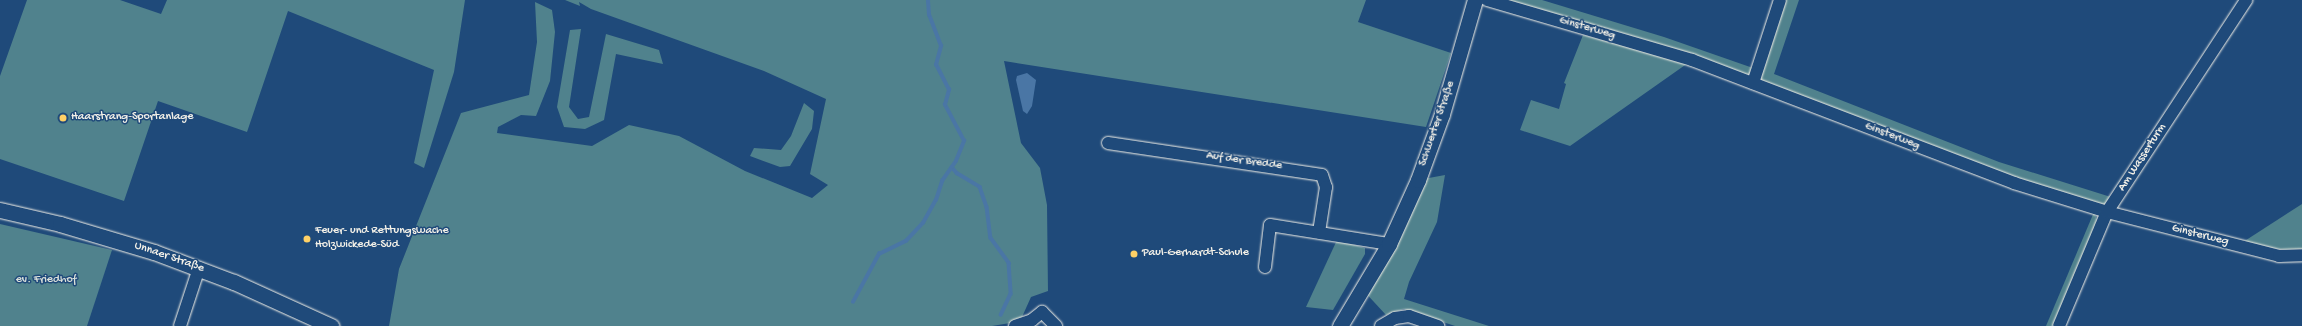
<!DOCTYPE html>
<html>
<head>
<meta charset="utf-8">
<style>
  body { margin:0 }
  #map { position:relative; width:2302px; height:326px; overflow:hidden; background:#1f4a7a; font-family:"Gochi Hand",sans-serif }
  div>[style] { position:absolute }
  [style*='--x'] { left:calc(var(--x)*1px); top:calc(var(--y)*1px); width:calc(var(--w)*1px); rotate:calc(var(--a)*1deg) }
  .green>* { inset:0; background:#50828d }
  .water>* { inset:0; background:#4a76a5 }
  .stream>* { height:3.5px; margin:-1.75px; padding:0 1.75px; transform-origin:1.75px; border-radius:1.75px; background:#4a76a5 }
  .roads { filter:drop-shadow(0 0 1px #f4f1e8) drop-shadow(0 0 1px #f4f1e8) }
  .minor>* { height:12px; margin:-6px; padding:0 6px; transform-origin:6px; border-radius:6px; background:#1f4a7a }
  .major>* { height:15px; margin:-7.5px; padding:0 7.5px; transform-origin:7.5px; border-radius:7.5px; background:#1f4a7a }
  .dots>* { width:11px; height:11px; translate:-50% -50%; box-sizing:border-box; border:2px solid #1f4a7a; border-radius:50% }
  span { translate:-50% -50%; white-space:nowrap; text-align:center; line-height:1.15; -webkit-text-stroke:3px #1f4a7a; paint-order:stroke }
  .street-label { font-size:12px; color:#f4f1e8 }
  .poi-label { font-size:12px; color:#f4f1e8 }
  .left { translate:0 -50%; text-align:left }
  .park-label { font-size:12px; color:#dbe0da }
</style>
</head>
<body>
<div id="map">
  <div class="green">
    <i style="clip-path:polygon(27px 0,120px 0,161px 14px,167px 0,465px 0,454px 72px,424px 168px,414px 163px,434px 70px,288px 11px,247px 132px,158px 101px,124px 201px,0 159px,0 76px)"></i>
    <i style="clip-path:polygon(565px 0,1366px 0,1358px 22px,1451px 53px,1426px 127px,1004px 61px,1021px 143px,1040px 168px,1047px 205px,1048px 291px,1031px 297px,1022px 317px,1016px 322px,992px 326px,389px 326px,399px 269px,461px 113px,529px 95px,537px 42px,535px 2px,552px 10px,555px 32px,550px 81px,536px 116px,521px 115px,498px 127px,497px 133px,592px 146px,629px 125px,679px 136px,745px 171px,812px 198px,828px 185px,810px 174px,826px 99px,764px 71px,591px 9px,579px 2px,580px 6px)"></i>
    <i style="clip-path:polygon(1498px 0,1542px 0,1664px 37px,1753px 68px,1750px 74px,1743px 76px)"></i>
    <i style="clip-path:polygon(1783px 0,1799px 0,1774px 74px,1999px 162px,2114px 198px,2105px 207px,2017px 181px,1760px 80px)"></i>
    <i style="clip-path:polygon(581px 29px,569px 107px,578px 119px,589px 117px,606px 34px,659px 50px,663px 64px,616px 54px,604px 120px,585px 129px,564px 127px,557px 107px,570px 30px)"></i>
    <i style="clip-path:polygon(1583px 35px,1688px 63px,1570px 146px,1520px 130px,1531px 100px,1559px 109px,1566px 84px,1564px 83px)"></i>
    <i style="clip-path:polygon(804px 103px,814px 111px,812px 129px,790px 166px,780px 167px,750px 156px,754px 148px,781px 150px,791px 136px)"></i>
    <i style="clip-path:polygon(1445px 175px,1437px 222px,1409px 282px,1404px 299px,1489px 326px,1455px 326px,1404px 309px,1386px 315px,1362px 289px,1418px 180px)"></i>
    <i style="clip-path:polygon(2302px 204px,2302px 252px,2240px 244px)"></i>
    <i style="clip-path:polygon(2094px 212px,2098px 222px,2056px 326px,2046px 326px)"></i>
    <i style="clip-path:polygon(0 224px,112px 250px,87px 326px,0 326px)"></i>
    <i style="clip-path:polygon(1337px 240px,1365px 248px,1365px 254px,1333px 310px,1306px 307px)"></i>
  </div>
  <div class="water">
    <i style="clip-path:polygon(1027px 73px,1036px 80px,1032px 106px,1027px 114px,1023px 111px,1016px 80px,1017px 76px)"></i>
  </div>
  <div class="stream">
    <i style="--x:952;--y:167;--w:8;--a:50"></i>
    <i style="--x:957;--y:173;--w:27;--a:31"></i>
    <i style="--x:980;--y:187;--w:21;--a:71"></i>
    <i style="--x:987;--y:207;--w:31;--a:83"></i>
    <i style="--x:991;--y:238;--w:31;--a:54"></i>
    <i style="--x:1009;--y:263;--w:31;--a:86"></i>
    <i style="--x:1011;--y:294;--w:23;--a:115"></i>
    <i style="--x:853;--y:302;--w:55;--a:-61.6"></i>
    <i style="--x:879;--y:254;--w:30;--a:-26"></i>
    <i style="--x:906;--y:241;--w:25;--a:-47"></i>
    <i style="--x:923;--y:223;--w:26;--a:-61"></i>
    <i style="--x:936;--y:200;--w:20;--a:-72"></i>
    <i style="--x:942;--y:181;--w:24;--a:-55"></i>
    <i style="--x:956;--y:161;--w:22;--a:-68"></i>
    <i style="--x:964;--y:141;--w:41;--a:-117.8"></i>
    <i style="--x:945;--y:105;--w:16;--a:-75"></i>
    <i style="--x:949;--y:90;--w:28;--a:-117"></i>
    <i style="--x:936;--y:65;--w:20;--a:-75"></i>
    <i style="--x:941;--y:46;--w:33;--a:-111"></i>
    <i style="--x:929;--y:15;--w:15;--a:-94"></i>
  </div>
  <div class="roads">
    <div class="minor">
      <i style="--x:1487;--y:0;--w:214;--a:16.3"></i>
      <i style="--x:1692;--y:60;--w:345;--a:20.9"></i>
      <i style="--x:2014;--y:183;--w:97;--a:17.3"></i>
      <i style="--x:2107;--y:212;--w:178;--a:14.3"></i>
      <i style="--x:2279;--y:256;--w:23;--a:-2"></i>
      <i style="--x:1753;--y:83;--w:87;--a:-72"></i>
      <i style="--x:1108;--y:143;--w:216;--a:8.5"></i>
      <i style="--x:1322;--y:175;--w:13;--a:72"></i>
      <i style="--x:1326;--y:187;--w:46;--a:98.8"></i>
      <i style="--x:1265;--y:267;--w:42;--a:-83.2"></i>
      <i style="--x:1270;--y:225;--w:121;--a:9.1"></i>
      <i style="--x:180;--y:326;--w:61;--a:-71.9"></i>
      <i style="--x:1015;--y:326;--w:18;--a:-19"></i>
      <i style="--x:1032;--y:320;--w:13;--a:-39"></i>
      <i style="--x:1042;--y:312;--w:20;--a:45"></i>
      <i style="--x:1381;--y:326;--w:16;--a:-30"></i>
      <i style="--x:1395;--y:318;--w:14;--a:-8"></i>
      <i style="--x:1409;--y:316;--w:31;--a:19"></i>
      <i style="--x:2059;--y:326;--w:124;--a:-67.2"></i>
      <i style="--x:2107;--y:212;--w:254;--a:-56.7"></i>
    </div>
    <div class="major">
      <i style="--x:0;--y:210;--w:62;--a:13.1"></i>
      <i style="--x:60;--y:224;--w:98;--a:16.6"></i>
      <i style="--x:154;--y:252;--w:85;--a:20.6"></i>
      <i style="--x:234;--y:282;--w:107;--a:24.4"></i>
      <i style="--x:1340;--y:326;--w:96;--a:-59.1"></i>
      <i style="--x:1389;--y:244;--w:70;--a:-65.6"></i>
      <i style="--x:1418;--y:180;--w:70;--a:-70"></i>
      <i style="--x:1442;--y:114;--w:119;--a:-73.9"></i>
    </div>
  </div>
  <div class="dots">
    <i style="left:63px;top:118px;background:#ffd166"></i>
    <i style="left:307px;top:239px;background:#ffd166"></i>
    <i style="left:1134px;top:254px;background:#ffd166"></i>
  </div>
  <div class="street-label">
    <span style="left:1587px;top:29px;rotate:16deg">Ginsterweg</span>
    <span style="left:1438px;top:124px;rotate:-71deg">Schwerter Straße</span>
    <span style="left:1892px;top:137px;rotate:21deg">Ginsterweg</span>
    <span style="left:2143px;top:158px;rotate:-57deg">Am Wasserturm</span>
    <span style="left:1244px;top:162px;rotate:8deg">Auf der Bredde</span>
    <span style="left:2200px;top:236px;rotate:14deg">Ginsterweg</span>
    <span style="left:169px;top:258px;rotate:19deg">Unnaer Straße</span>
  </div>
  <div class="poi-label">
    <span class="left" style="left:71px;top:118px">Haarstrang-Sportanlage</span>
    <span class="left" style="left:315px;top:239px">Feuer- und Rettungswache<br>Holzwickede-Süd</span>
    <span class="left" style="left:1142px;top:254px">Paul-Gerhardt-Schule</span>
  </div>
  <div class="park-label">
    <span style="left:46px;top:281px">ev. Friedhof</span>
  </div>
</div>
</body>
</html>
